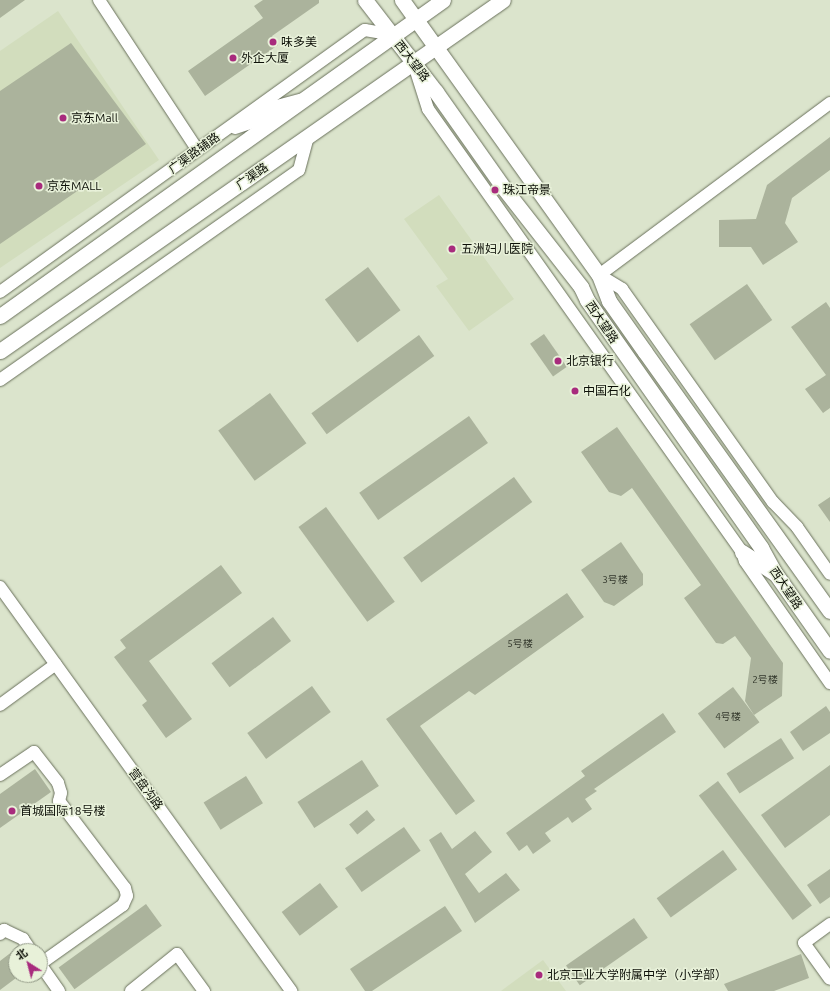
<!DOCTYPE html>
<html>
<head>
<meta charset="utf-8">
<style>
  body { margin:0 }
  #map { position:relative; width:830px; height:991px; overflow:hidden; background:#dbe4cc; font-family:Ubuntu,"Noto Sans SC",sans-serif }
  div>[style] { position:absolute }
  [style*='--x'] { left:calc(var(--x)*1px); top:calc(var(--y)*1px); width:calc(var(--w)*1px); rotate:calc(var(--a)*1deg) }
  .built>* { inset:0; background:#d2ddbd }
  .building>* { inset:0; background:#abb39c; transform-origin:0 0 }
  .roads { filter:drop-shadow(0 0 1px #6a715c) drop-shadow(0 0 1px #6a715c) }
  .minor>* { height:12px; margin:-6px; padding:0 6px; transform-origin:6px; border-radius:6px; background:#fff }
  .major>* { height:15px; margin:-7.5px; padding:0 7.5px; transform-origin:7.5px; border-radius:7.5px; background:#fff }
  .dots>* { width:11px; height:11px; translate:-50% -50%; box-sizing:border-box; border:2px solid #e8f1d9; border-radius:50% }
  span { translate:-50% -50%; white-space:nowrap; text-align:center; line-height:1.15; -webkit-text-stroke:3px #e8f1d9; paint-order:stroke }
  .number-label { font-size:10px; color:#34392d }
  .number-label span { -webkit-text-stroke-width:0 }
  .poi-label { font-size:12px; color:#0d1008 }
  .left { translate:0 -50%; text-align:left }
  .street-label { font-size:12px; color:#0d1008 }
  .north { position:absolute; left:8px; top:943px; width:40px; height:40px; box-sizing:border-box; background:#e8f1d9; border:1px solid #909785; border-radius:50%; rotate:324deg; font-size:11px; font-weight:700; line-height:16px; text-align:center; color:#0d1008 }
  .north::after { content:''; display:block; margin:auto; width:14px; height:18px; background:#a82b7d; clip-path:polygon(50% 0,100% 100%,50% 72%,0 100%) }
</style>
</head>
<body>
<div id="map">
  <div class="built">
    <i style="clip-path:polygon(58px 11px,159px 160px,0 268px,0 51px)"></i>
    <i style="clip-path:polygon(439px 195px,514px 299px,469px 331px,436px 286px,448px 279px,404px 219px)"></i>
    <i style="clip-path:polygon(543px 960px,566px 991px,501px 991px)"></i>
  </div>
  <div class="building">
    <i style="clip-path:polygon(0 0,25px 0,0 18px)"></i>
    <i style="clip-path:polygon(263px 0,319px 0,319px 3px,272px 36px,278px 45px,205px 96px,188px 71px,263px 18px,254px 6px)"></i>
    <i style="clip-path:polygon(71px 43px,146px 144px,0 244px,0 91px)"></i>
    <i style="clip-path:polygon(830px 137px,830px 170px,792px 198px,785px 223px,798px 242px,763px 265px,751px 247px,719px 247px,719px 220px,756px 219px,767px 185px)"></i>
    <i style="left:368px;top:267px;width:54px;height:54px;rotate:53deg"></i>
    <i style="left:747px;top:284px;width:44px;height:70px;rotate:55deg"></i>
    <i style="clip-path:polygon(826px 302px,830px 308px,830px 408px,823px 413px,805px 389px,826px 375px,791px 327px)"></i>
    <i style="left:544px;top:334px;width:40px;height:17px;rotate:55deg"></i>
    <i style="left:419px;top:335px;width:26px;height:133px;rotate:54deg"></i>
    <i style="left:270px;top:393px;width:62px;height:64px;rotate:54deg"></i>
    <i style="left:469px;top:416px;width:33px;height:134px;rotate:55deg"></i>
    <i style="clip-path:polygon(617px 427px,783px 663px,782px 696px,754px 715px,745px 701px,751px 658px,735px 636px,723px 644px,716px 643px,684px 598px,701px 585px,632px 488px,621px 496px,609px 492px,581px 452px)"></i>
    <i style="left:514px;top:477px;width:31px;height:137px;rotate:54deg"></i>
    <i style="clip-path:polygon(830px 497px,830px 522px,818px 505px)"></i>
    <i style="left:326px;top:507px;width:117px;height:34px;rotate:54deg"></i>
    <i style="clip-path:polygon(621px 542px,643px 574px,643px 585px,614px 606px,604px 602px,581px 570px)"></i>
    <i style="clip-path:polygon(221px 565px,242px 593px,149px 661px,192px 719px,166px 738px,142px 705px,147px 701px,114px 657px,126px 648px,120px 640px)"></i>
    <i style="clip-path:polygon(567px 593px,584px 617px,475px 695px,469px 691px,420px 726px,475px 801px,456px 815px,386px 719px)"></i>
    <i style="left:273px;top:617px;width:30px;height:77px;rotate:53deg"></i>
    <i style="left:312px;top:686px;width:32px;height:80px;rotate:54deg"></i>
    <i style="left:733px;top:687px;width:44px;height:44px;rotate:53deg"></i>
    <i style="clip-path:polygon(826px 706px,830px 712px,830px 733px,803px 751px,790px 732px)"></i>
    <i style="clip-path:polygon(663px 713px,676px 732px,594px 789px,597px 791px,585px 799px,592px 809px,572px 823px,568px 817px,545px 833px,551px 841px,533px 854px,527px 845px,519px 851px,506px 833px,585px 776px,581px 771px)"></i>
    <i style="left:781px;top:738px;width:24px;height:65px;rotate:57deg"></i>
    <i style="left:362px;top:760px;width:31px;height:77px;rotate:57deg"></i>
    <i style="clip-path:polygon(830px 765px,830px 815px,785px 848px,761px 815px)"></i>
    <i style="clip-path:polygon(35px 769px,51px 792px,0 828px,0 794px)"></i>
    <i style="left:246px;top:776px;width:32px;height:50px;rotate:58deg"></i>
    <i style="left:718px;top:781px;width:156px;height:24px;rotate:53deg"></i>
    <i style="left:367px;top:810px;width:13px;height:23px;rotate:51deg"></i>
    <i style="left:404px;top:827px;width:29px;height:72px;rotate:55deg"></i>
    <i style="clip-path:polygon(475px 831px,492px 852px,465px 874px,479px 893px,506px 873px,520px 890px,475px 923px,429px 840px,441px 832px,452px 849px)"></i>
    <i style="left:723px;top:850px;width:24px;height:82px;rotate:54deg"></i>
    <i style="clip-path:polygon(830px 869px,830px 897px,820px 904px,807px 885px)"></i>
    <i style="left:320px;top:883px;width:30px;height:48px;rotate:53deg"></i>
    <i style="left:146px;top:904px;width:27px;height:108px;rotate:54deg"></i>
    <i style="clip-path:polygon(445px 906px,462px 931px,372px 991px,365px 991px,350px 969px)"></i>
    <i style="left:634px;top:918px;width:24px;height:83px;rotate:55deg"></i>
    <i style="clip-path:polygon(13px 951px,16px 955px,16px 975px,20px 975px,0 990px,0 961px)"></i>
    <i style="clip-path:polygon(801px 954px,809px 978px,774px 991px,728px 991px,724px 984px)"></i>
  </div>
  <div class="roads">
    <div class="minor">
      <i style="--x:99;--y:0;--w:178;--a:56.7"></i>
      <i style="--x:415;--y:68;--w:43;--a:72.4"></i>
      <i style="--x:428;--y:109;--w:543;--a:54.67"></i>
      <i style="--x:742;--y:552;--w:9;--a:72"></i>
      <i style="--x:745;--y:561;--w:149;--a:55.1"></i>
      <i style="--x:830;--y:103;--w:288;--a:143.3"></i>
      <i style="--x:599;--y:275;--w:27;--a:31"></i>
      <i style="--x:622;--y:289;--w:261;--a:54.7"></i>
      <i style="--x:773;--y:502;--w:35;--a:46"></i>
      <i style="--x:797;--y:527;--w:57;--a:54.9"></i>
      <i style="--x:235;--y:128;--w:19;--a:-18"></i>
      <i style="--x:253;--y:122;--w:29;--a:-34"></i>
      <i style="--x:277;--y:106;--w:24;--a:-15"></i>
      <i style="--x:0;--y:292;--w:449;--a:-35.7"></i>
      <i style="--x:365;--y:30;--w:27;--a:10"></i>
      <i style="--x:0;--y:380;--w:365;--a:-35.1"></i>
      <i style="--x:299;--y:170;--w:34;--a:-75"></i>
      <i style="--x:0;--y:587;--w:498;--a:54.2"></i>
      <i style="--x:0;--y:705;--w:69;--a:-36.2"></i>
      <i style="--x:0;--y:775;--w:41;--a:-34.1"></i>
      <i style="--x:34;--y:752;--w:39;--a:52"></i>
      <i style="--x:58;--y:783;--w:10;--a:73"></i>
      <i style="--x:61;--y:793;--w:8;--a:104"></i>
      <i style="--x:59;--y:801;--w:109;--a:52.8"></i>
      <i style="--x:125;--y:888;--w:8;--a:76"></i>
      <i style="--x:127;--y:896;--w:10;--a:114"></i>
      <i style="--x:123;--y:905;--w:102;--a:144.6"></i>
      <i style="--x:830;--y:924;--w:32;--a:144"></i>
      <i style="--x:804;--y:943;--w:44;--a:54.2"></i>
      <i style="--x:0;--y:934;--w:6;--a:-45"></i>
      <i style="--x:4;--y:930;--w:21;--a:25"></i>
      <i style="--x:23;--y:939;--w:14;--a:56"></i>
      <i style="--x:40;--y:964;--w:33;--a:55"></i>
      <i style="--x:131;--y:991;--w:59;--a:-38.8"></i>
      <i style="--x:177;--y:954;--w:46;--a:53.9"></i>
    </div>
    <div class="major">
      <i style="--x:365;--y:0;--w:116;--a:52.3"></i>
      <i style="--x:436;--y:92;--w:116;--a:54.8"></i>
      <i style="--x:503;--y:187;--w:127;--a:52"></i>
      <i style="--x:581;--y:287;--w:14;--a:65"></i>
      <i style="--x:587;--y:300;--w:303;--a:54.9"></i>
      <i style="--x:761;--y:548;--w:29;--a:61"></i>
      <i style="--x:775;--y:573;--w:95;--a:54.8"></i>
      <i style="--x:402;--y:0;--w:338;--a:54.4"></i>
      <i style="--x:599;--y:275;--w:28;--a:69"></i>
      <i style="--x:609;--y:301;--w:62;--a:54.8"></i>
      <i style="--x:645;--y:352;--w:318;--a:54.5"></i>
      <i style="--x:0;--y:316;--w:544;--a:-35.5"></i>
      <i style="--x:0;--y:351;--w:613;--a:-34.91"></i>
      <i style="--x:742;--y:552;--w:37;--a:33"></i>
    </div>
  </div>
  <div class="dots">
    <i style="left:273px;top:42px;background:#a82b7d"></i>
    <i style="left:233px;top:58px;background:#a82b7d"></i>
    <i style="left:63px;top:118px;background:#a82b7d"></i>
    <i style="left:39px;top:186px;background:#a82b7d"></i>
    <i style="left:495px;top:190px;background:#a82b7d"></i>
    <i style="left:452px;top:249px;background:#a82b7d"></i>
    <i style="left:558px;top:361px;background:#a82b7d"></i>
    <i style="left:575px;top:391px;background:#a82b7d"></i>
    <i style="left:12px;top:811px;background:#a82b7d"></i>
    <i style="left:539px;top:975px;background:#a82b7d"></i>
  </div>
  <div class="number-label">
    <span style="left:615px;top:580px">3号楼</span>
    <span style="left:520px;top:644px">5号楼</span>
    <span style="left:765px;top:680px">2号楼</span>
    <span style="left:728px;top:717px">4号楼</span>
  </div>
  <div class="poi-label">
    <span class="left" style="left:281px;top:42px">味多美</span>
    <span class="left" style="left:241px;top:58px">外企大厦</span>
    <span class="left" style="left:71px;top:118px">京东Mall</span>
    <span class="left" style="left:47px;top:186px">京东MALL</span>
    <span class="left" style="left:503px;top:190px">珠江帝景</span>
    <span class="left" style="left:461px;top:249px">五洲妇儿医院</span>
    <span class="left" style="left:566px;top:361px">北京银行</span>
    <span class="left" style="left:583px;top:391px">中国石化</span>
    <span class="left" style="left:20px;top:811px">首城国际18号楼</span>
    <span class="left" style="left:547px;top:975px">北京工业大学附属中学（小学部）</span>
  </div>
  <div class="street-label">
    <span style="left:412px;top:61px;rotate:52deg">西大望路</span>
    <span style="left:194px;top:153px;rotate:-36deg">广渠路辅路</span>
    <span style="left:252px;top:176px;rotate:-35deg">广渠路</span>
    <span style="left:602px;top:322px;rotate:56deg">西大望路</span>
    <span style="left:786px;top:588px;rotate:56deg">西大望路</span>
    <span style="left:146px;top:789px;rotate:54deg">营盘沟路</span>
  </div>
  <div class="north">北</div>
</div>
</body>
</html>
